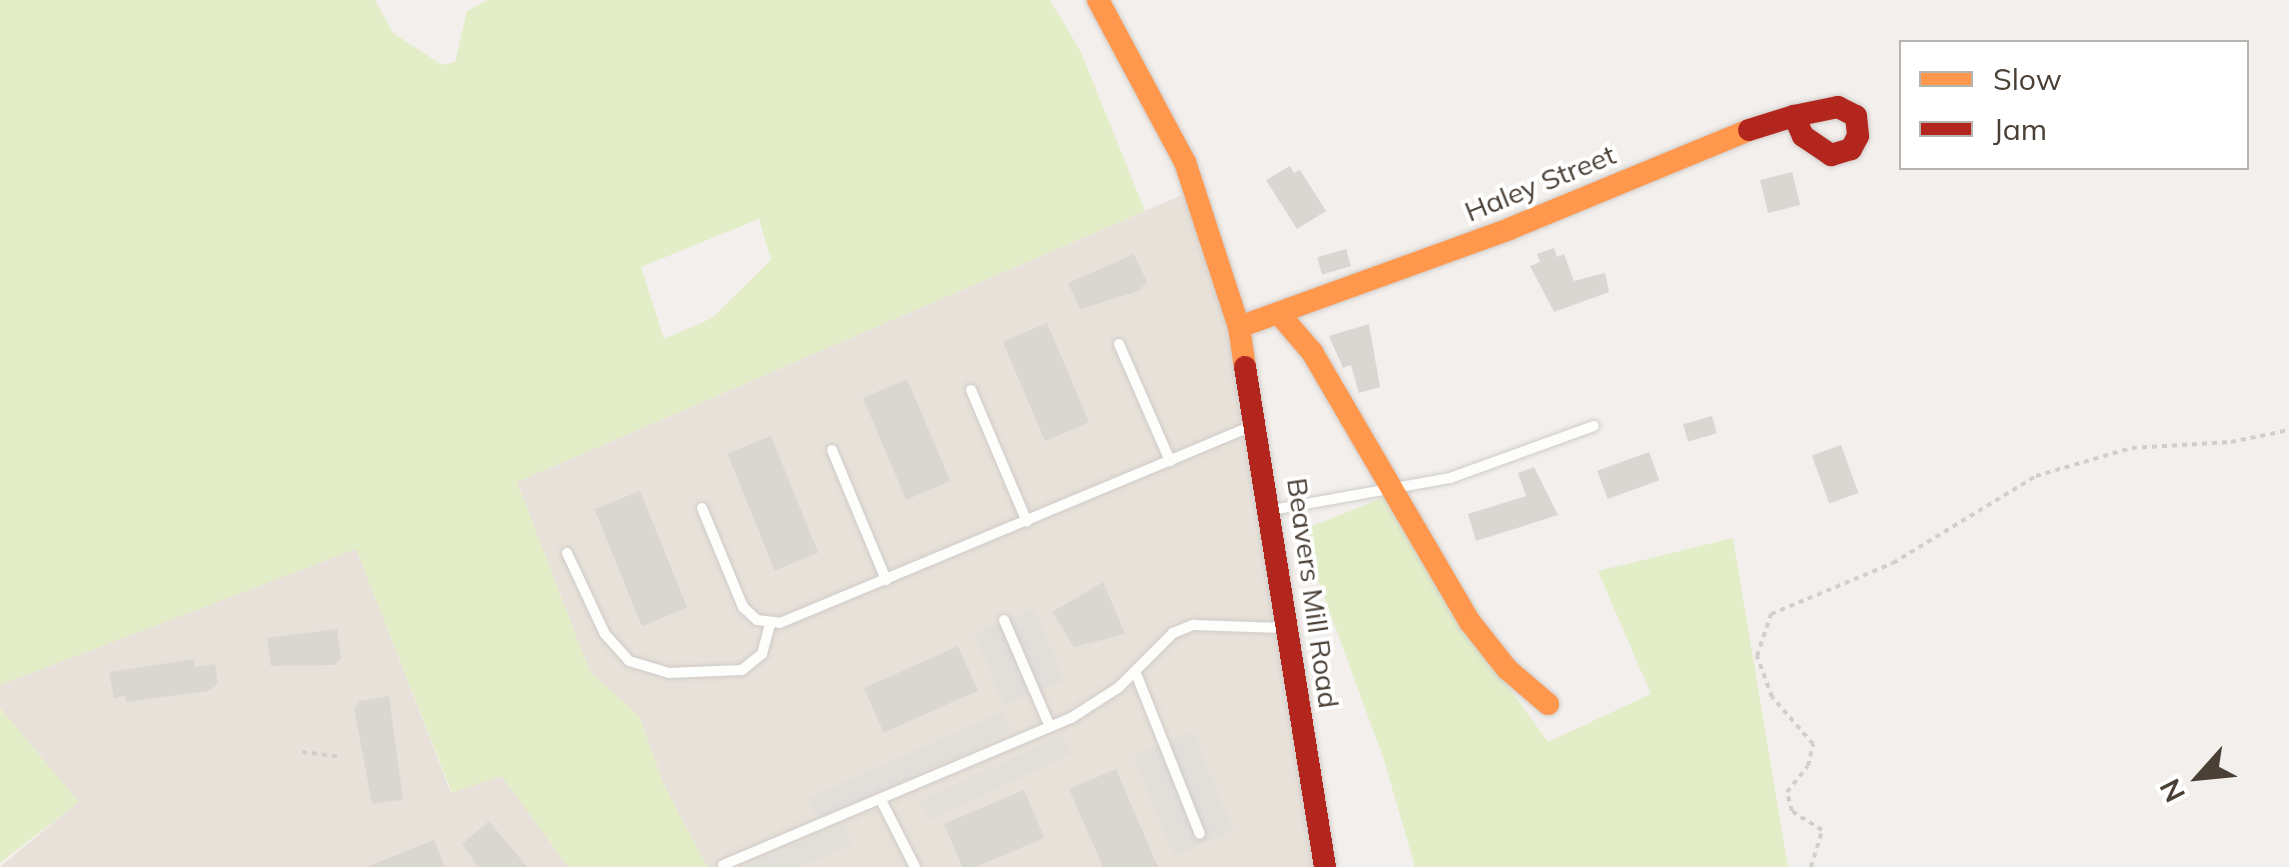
<!DOCTYPE html>
<html>
<head>
<meta charset="utf-8">
<style>
	body { margin:0 }
	#map { position:relative; width:2289px; height:867px; overflow:hidden; background:#f2efec; font-family:Mulish,sans-serif }
	div>[style] { position:absolute }
	.residential>* { inset:0; background:#e7e1d9 }
	.industrial>* { inset:0; background:#e2deda; transform-origin:0 0 }
	.green>* { inset:0; background:#e3eec9 }
	.building>* { inset:0; background:#dad6d2; transform-origin:0 0 }
	.path>* { height:4px; margin-top:-2px; transform-origin:0; background:repeating-linear-gradient(90deg,#d2cfca 0 5px,transparent 0 10px) }
	.roads { filter:drop-shadow(0 0 2px #cfcbc8) drop-shadow(0 0 2px #cfcbc8) }
	.lane>* { height:10px; margin:-5px; padding:0 5px; transform-origin:5px; border-radius:5px; background:#fdfdfc }
	.slow>* { height:22px; margin:-11px; padding:0 11px; transform-origin:11px; border-radius:11px; background:#ff974d }
	.jam>* { height:22px; margin:-11px; padding:0 11px; transform-origin:11px; border-radius:11px; background:#b3261e }
	span { translate:-50% -50%; white-space:nowrap; text-align:center; line-height:1.15; -webkit-text-stroke:8px #fff; paint-order:stroke }
	.street-label { font-size:28px; color:#4a4036 }
	.legend { position:absolute; left:1899px; top:40px; width:350px; height:130px; box-sizing:border-box; background:#fff; border:2px solid #b7b3af; margin:0; padding:12px 18px; list-style:none; font-size:30px; color:#4a4036 }
	.legend li { display:flex; align-items:center; gap:20px; height:50px }
	.legend b { width:50px; border:2px solid #b7b3af }
	.north { position:absolute; left:2149px; top:727px; width:100px; height:100px; -webkit-text-stroke:8px #fff; paint-order:stroke; rotate:243deg; font-size:28px; font-weight:700; line-height:40px; text-align:center; color:#4a4036 }
	.north::after { content:''; display:block; margin:auto; width:35px; height:45px; background:#4a4036; clip-path:polygon(50% 0,100% 100%,50% 72%,0 100%) }
</style>
</head>
<body>
<div id="map">
	<div class="residential">
		<i style="clip-path:polygon(1196px 189px,1220px 257px,1325px 867px,707px 867px,664px 785px,639px 716px,590px 673px,517px 482px)"></i>
		<i style="clip-path:polygon(356px 548px,451px 793px,502px 775px,568px 867px,0 867px,78px 802px,0 708px,0 685px)"></i>
	</div>
	<div class="industrial">
		<i style="left:1035px;top:609px;width:77px;height:65px;rotate:68deg"></i>
		<i style="left:1002px;top:712px;width:22px;height:212px;rotate:66deg"></i>
		<i style="left:1193px;top:732px;width:107px;height:64px;rotate:68deg"></i>
		<i style="left:1062px;top:735px;width:21px;height:157px;rotate:65deg"></i>
		<i style="clip-path:polygon(844px 825px,852px 845px,798px 867px,742px 867px)"></i>
	</div>
	<div class="green">
		<i style="clip-path:polygon(evenodd,0 0,375px 0,393px 33px,442px 65px,455px 62px,467px 11px,488px 0,1050px 0,1081px 52px,1145px 211px,517px 482px,590px 672px,639px 716px,664px 785px,707px 867px,568px 867px,502px 776px,452px 793px,356px 549px,0 685px,0 0,759px 219px,771px 260px,712px 318px,664px 339px,641px 267px,759px 219px)"></i>
		<i style="clip-path:polygon(1385px 497px,1434px 583px,1548px 742px,1651px 694px,1598px 571px,1733px 538px,1788px 867px,1415px 867px,1384px 760px,1300px 531px)"></i>
		<i style="clip-path:polygon(0 708px,79px 802px,0 863px)"></i>
	</div>
	<div class="building">
		<i style="clip-path:polygon(1290px 166px,1294px 173px,1300px 170px,1326px 211px,1297px 229px,1266px 180px)"></i>
		<i style="left:1792px;top:172px;width:34px;height:33px;rotate:76deg"></i>
		<i style="clip-path:polygon(1554px 248px,1557px 257px,1564px 254px,1574px 281px,1605px 273px,1609px 292px,1554px 312px,1530px 266px,1540px 262px,1537px 254px)"></i>
		<i style="left:1346px;top:249px;width:18px;height:30px;rotate:74deg"></i>
		<i style="clip-path:polygon(1134px 254px,1147px 282px,1139px 291px,1080px 309px,1068px 283px)"></i>
		<i style="left:1047px;top:323px;width:108px;height:48px;rotate:67deg"></i>
		<i style="clip-path:polygon(1369px 324px,1380px 387px,1359px 393px,1351px 365px,1343px 368px,1329px 336px)"></i>
		<i style="left:907px;top:379px;width:111px;height:48px;rotate:67deg"></i>
		<i style="left:1712px;top:416px;width:18px;height:30px;rotate:74deg"></i>
		<i style="left:771px;top:436px;width:126px;height:47px;rotate:68deg"></i>
		<i style="left:1841px;top:445px;width:51px;height:31px;rotate:70deg"></i>
		<i style="left:1649px;top:452px;width:30px;height:55px;rotate:70deg"></i>
		<i style="clip-path:polygon(1534px 467px,1558px 515px,1476px 541px,1468px 514px,1526px 496px,1518px 473px)"></i>
		<i style="left:640px;top:491px;width:126px;height:49px;rotate:68deg"></i>
		<i style="clip-path:polygon(1103px 582px,1125px 634px,1074px 647px,1052px 612px)"></i>
		<i style="clip-path:polygon(337px 629px,341px 658px,334px 665px,271px 666px,267px 638px)"></i>
		<i style="left:958px;top:646px;width:49px;height:103px;rotate:66deg"></i>
		<i style="clip-path:polygon(194px 659px,195px 667px,215px 664px,218px 684px,208px 691px,126px 702px,125px 696px,114px 698px,109px 672px)"></i>
		<i style="clip-path:polygon(389px 696px,403px 800px,372px 804px,354px 708px,360px 701px)"></i>
		<i style="clip-path:polygon(1116px 769px,1158px 867px,1103px 867px,1069px 789px)"></i>
		<i style="left:1024px;top:790px;width:52px;height:87px;rotate:67deg"></i>
		<i style="clip-path:polygon(489px 821px,527px 867px,478px 867px,462px 844px)"></i>
		<i style="clip-path:polygon(434px 840px,445px 867px,370px 867px,369px 866px)"></i>
	</div>
	<div class="path">
		<i style="left:302px;top:752px;width:39px;rotate:7deg"></i>
		<i style="left:1811px;top:867px;width:39px;rotate:-73deg"></i>
		<i style="left:1822px;top:830px;width:36px;rotate:-148deg"></i>
		<i style="left:1792px;top:811px;width:20px;rotate:-105deg"></i>
		<i style="left:1787px;top:792px;width:33px;rotate:-51deg"></i>
		<i style="left:1808px;top:766px;width:23px;rotate:-77deg"></i>
		<i style="left:1813px;top:744px;width:62px;rotate:-131.1deg"></i>
		<i style="left:1772px;top:697px;width:44px;rotate:-110.1deg"></i>
		<i style="left:1757px;top:656px;width:44px;rotate:-71.6deg"></i>
		<i style="left:1771px;top:614px;width:132px;rotate:-22.7deg"></i>
		<i style="left:1893px;top:563px;width:167px;rotate:-31.3deg"></i>
		<i style="left:2036px;top:476px;width:100px;rotate:-16.3deg"></i>
		<i style="left:2132px;top:448px;width:99px;rotate:-3.5deg"></i>
		<i style="left:2231px;top:442px;width:59px;rotate:-11.7deg"></i>
	</div>
	<div class="roads">
		<div class="lane">
			<i style="left:1119px;top:344px;width:128px;rotate:66.4deg"></i>
			<i style="left:971px;top:390px;width:143px;rotate:67deg"></i>
			<i style="left:832px;top:450px;width:141px;rotate:67.4deg"></i>
			<i style="left:702px;top:508px;width:107px;rotate:67.5deg"></i>
			<i style="left:743px;top:607px;width:19px;rotate:43deg"></i>
			<i style="left:757px;top:620px;width:23px;rotate:7deg"></i>
			<i style="left:780px;top:623px;width:511px;rotate:-22.65deg"></i>
			<i style="left:1272px;top:510px;width:181px;rotate:-10.2deg"></i>
			<i style="left:1450px;top:478px;width:153px;rotate:-19.9deg"></i>
			<i style="left:567px;top:553px;width:89px;rotate:64.9deg"></i>
			<i style="left:605px;top:634px;width:36px;rotate:48deg"></i>
			<i style="left:629px;top:661px;width:42px;rotate:16.7deg"></i>
			<i style="left:669px;top:673px;width:73px;rotate:-2.4deg"></i>
			<i style="left:742px;top:670px;width:26px;rotate:-39deg"></i>
			<i style="left:762px;top:654px;width:31px;rotate:-75deg"></i>
			<i style="left:1004px;top:620px;width:116px;rotate:66.7deg"></i>
			<i style="left:1135px;top:671px;width:175px;rotate:68.3deg"></i>
			<i style="left:881px;top:800px;width:75px;rotate:63.1deg"></i>
			<i style="left:723px;top:865px;width:378px;rotate:-22.9deg"></i>
			<i style="left:1071px;top:718px;width:56px;rotate:-32.6deg"></i>
			<i style="left:1118px;top:688px;width:78px;rotate:-45deg"></i>
			<i style="left:1173px;top:633px;width:22px;rotate:-22deg"></i>
			<i style="left:1193px;top:625px;width:89px;rotate:1.9deg"></i>
		</div>
		<div class="slow">
			<i style="left:1098px;top:0;width:184px;rotate:61.8deg"></i>
			<i style="left:1185px;top:162px;width:174px;rotate:71.9deg"></i>
			<i style="left:1239px;top:327px;width:40px;rotate:81.5deg"></i>
			<i style="left:1281px;top:316px;width:48px;rotate:49.3deg"></i>
			<i style="left:1312px;top:352px;width:313px;rotate:59.7deg"></i>
			<i style="left:1470px;top:622px;width:60px;rotate:51.8deg"></i>
			<i style="left:1507px;top:669px;width:54px;rotate:40.5deg"></i>
			<i style="left:1239px;top:327px;width:287px;rotate:-19.9deg"></i>
			<i style="left:1509px;top:229px;width:260px;rotate:-22.4deg"></i>
		</div>
		<div class="jam">
			<i style="left:1749px;top:130px;width:47px;rotate:-17.3deg"></i>
			<i style="left:1794px;top:116px;width:45px;rotate:-11.6deg"></i>
			<i style="left:1838px;top:107px;width:20px;rotate:27deg"></i>
			<i style="left:1856px;top:116px;width:20px;rotate:84deg"></i>
			<i style="left:1858px;top:136px;width:15px;rotate:118deg"></i>
			<i style="left:1851px;top:149px;width:21px;rotate:163deg"></i>
			<i style="left:1831px;top:155px;width:34px;rotate:-146deg"></i>
			<i style="left:1803px;top:136px;width:22px;rotate:-114deg"></i>
			<i style="left:1245px;top:367px;width:506px;rotate:80.91deg"></i>
		</div>
	</div>
	<div class="street-label">
		<span style="left:1540px;top:183px;rotate:-22deg">Haley Street</span>
		<span style="left:1313px;top:593px;rotate:82deg">Beavers Mill Road</span>
	</div>
	<ul class="legend">
	<li><b style="height:12px;background:#ff974d"></b>Slow</li>
	<li><b style="height:12px;background:#b3261e"></b>Jam</li>
	</ul>
	<div class="north">N</div>
</div>
</body>
</html>
